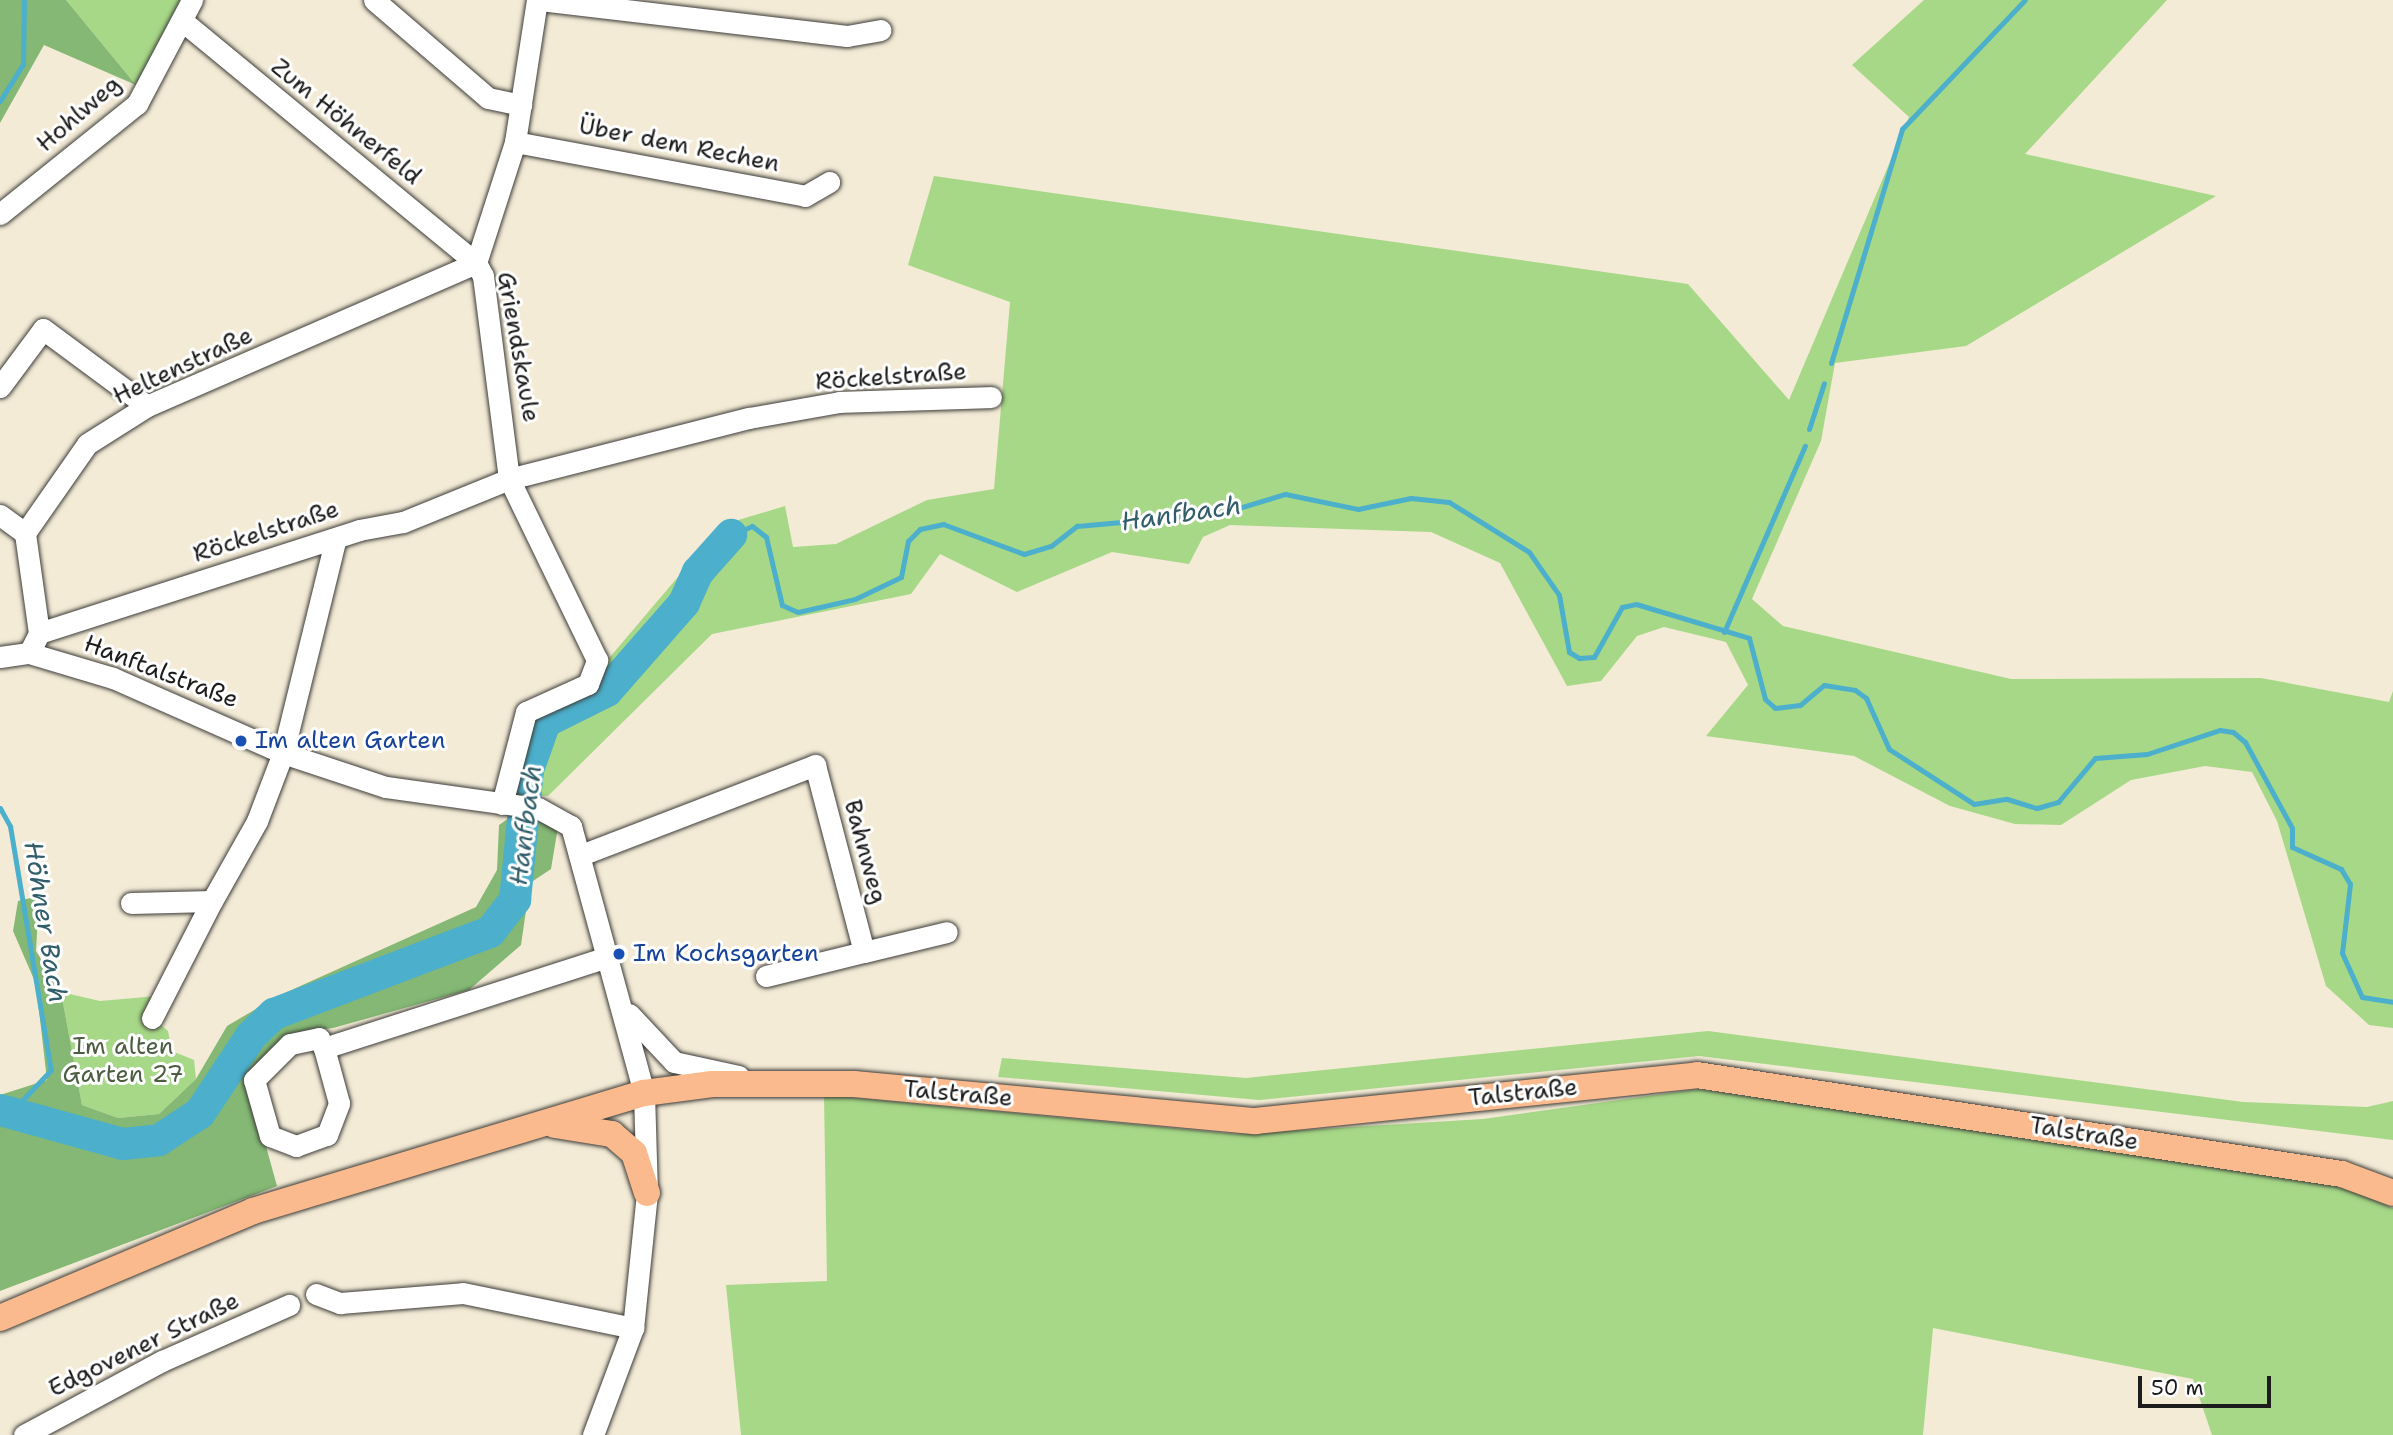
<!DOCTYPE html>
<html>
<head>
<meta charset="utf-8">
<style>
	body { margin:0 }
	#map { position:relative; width:2393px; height:1435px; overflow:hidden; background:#f3ebd6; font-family:"Shantell Sans",sans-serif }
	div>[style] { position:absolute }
	.green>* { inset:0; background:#a6d887 }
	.forest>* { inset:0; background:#84b874 }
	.stream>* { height:5px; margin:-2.5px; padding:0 2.5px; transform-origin:2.5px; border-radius:2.5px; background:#4cafcb }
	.river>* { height:32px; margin:-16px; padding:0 16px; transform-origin:16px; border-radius:16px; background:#4cafcb }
	.roads { filter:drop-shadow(0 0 2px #3c3b38) drop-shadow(0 0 2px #3c3b38) }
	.minor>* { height:21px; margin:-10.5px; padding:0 10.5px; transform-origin:10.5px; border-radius:10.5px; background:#fff }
	.major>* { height:26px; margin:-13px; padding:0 13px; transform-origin:13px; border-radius:13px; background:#fbba8d }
	.dots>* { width:19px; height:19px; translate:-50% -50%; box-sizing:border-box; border:4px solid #fff; border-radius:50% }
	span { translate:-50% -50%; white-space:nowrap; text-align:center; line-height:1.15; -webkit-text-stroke:6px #fff; paint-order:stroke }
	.street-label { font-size:24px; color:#1c1c1c }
	.transit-label { font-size:24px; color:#164399 }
	.left { translate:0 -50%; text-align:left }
	.park-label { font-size:24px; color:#4c5e41 }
	.water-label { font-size:26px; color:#325e6b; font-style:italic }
	.scale { position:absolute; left:2138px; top:1376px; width:133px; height:32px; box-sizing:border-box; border:4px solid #1c1c1c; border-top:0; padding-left:9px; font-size:21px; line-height:24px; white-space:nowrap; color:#1c1c1c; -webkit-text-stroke:5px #fff; paint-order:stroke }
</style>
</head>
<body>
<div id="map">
	<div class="green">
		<i style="clip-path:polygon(66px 0,190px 0,136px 85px)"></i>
		<i style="clip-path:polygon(1924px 0,2167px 0,2025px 154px,2216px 196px,1966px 346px,1835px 363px,1821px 441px,1752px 599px,1783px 626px,2011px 679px,2261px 678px,2389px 702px,2393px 691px,2393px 1028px,2369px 1025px,2326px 986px,2277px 821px,2252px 772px,2205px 766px,2131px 780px,2061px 825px,2015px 824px,1950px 806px,1854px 756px,1706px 736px,1748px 685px,1726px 642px,1664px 627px,1637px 636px,1601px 681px,1567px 686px,1500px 563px,1431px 532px,1230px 525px,1203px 537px,1189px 564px,1112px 552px,1017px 592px,940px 554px,911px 594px,712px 634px,548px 796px,520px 794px,531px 731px,582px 690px,722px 525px,785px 506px,793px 547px,836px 544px,927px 500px,994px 489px,1010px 302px,908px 265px,934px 176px,1688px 284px,1789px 400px,1909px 117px,1852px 65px)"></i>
		<i style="clip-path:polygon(61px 992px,100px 1001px,157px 996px,153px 1018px,168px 1031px,172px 1051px,194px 1060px,196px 1079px,159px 1114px,118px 1118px,82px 1105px)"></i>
		<i style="clip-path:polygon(1708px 1031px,2243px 1102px,2367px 1107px,2393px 1101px,2393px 1140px,1699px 1056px,1259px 1100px,998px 1077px,1002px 1058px,1246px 1078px)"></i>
		<i style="clip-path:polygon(1698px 1089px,2327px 1180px,2393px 1208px,2393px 1435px,2212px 1435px,2193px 1379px,1933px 1328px,1923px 1435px,741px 1435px,726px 1285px,827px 1281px,824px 1095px,1236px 1134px,1483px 1119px)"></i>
	</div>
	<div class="forest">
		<i style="clip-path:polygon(0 0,66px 0,136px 85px,44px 45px,0 123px)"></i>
		<i style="clip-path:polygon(513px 815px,558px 827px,551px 869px,530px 883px,521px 945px,469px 990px,333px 1028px,291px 1033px,246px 1074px,277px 1186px,0 1291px,0 1095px,47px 1080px,36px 984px,13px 931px,18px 901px,39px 896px,36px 951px,61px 992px,82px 1105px,118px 1118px,159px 1114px,196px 1079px,227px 1026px,278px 996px,476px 907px,497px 870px,499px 825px)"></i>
	</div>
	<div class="stream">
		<i style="left:0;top:101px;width:44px;rotate:-58.1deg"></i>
		<i style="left:23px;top:64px;width:64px;rotate:-89.1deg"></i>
		<i style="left:1831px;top:363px;width:245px;rotate:-73.1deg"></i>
		<i style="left:1902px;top:129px;width:178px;rotate:-46.4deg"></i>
		<i style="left:1809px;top:429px;width:48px;rotate:-71.9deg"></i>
		<i style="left:731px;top:535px;width:23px;rotate:-23deg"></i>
		<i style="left:752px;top:526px;width:18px;rotate:38deg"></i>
		<i style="left:766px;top:537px;width:70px;rotate:76.8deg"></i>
		<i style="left:782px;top:605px;width:17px;rotate:24deg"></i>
		<i style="left:798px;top:612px;width:58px;rotate:-12.8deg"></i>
		<i style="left:855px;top:599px;width:51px;rotate:-25.6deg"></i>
		<i style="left:901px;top:577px;width:37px;rotate:-79deg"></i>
		<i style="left:908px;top:541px;width:17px;rotate:-45deg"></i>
		<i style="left:920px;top:529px;width:24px;rotate:-12deg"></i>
		<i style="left:943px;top:524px;width:86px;rotate:20.3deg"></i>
		<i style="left:1024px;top:554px;width:28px;rotate:-17deg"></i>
		<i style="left:1051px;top:546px;width:33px;rotate:-38deg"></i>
		<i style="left:1077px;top:526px;width:146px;rotate:-5.1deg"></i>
		<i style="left:1222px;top:513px;width:66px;rotate:-16.8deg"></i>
		<i style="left:1285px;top:494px;width:75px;rotate:11.6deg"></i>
		<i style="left:1358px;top:509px;width:54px;rotate:-11.7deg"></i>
		<i style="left:1411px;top:498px;width:38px;rotate:6deg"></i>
		<i style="left:1449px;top:502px;width:94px;rotate:32deg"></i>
		<i style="left:1529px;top:552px;width:52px;rotate:55.1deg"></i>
		<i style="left:1559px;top:595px;width:58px;rotate:80deg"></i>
		<i style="left:1569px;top:652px;width:12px;rotate:31deg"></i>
		<i style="left:1579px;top:658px;width:15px;rotate:-4deg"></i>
		<i style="left:1594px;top:657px;width:57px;rotate:-60.8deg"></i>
		<i style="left:1622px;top:607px;width:14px;rotate:-12deg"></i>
		<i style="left:1636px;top:604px;width:118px;rotate:16.7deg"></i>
		<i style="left:1749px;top:638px;width:63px;rotate:75.3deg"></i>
		<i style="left:1765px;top:699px;width:13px;rotate:42deg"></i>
		<i style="left:1775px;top:708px;width:25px;rotate:-7deg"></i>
		<i style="left:1800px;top:705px;width:31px;rotate:-40deg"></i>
		<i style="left:1824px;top:685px;width:31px;rotate:9deg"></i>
		<i style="left:1855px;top:690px;width:14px;rotate:36deg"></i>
		<i style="left:1866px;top:698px;width:56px;rotate:65.7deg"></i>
		<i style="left:1889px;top:749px;width:101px;rotate:32.9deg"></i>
		<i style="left:1974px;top:804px;width:33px;rotate:-9deg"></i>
		<i style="left:2007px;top:799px;width:31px;rotate:17deg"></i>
		<i style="left:2037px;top:808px;width:22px;rotate:-16deg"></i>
		<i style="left:2058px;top:802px;width:57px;rotate:-49.9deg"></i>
		<i style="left:2095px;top:758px;width:52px;rotate:-4.4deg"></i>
		<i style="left:2147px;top:754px;width:77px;rotate:-18.2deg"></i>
		<i style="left:2220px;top:730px;width:13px;rotate:9deg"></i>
		<i style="left:2233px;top:732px;width:16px;rotate:40deg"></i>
		<i style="left:2245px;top:742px;width:98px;rotate:61.3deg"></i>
		<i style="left:2292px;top:828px;width:19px;rotate:90deg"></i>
		<i style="left:2292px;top:847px;width:54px;rotate:24.2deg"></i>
		<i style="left:2341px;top:869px;width:17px;rotate:59deg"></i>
		<i style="left:2350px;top:884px;width:69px;rotate:96.6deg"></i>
		<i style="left:2342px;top:953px;width:48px;rotate:65.6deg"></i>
		<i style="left:2362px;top:997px;width:31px;rotate:9deg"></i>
		<i style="left:1724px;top:632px;width:203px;rotate:-66.5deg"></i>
		<i style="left:0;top:808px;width:21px;rotate:61deg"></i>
		<i style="left:10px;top:826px;width:247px;rotate:80.5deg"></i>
		<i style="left:51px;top:1070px;width:58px;rotate:133.6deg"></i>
	</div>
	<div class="river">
		<i style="left:0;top:1110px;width:128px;rotate:15.5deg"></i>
		<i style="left:123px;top:1144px;width:36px;rotate:-6deg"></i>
		<i style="left:159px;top:1140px;width:49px;rotate:-33.4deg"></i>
		<i style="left:200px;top:1113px;width:92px;rotate:-56.5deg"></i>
		<i style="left:251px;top:1036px;width:32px;rotate:-44deg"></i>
		<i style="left:274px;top:1014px;width:231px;rotate:-20.8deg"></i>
		<i style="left:490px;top:932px;width:41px;rotate:-52deg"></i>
		<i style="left:515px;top:900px;width:131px;rotate:-84.3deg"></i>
		<i style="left:528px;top:770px;width:51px;rotate:-70.5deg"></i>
		<i style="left:545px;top:722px;width:69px;rotate:-26.6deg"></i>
		<i style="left:607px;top:691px;width:117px;rotate:-48.8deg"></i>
		<i style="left:684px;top:603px;width:34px;rotate:-66deg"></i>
		<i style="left:698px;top:572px;width:50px;rotate:-48.3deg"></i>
	</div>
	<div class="roads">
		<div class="minor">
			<i style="left:374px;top:0;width:150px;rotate:40.7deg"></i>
			<i style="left:488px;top:98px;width:34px;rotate:12deg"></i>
			<i style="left:540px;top:0;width:309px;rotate:6.7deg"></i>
			<i style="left:847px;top:36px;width:34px;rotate:-10deg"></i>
			<i style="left:515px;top:142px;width:295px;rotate:10.5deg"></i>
			<i style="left:805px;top:196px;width:28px;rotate:-30deg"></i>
			<i style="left:0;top:214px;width:176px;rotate:-38.8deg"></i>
			<i style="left:137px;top:104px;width:118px;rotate:-62.1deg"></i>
			<i style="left:0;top:387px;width:72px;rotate:-53.4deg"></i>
			<i style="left:43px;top:329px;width:129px;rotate:36.5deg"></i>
			<i style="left:0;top:515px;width:31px;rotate:36deg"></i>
			<i style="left:39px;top:633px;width:336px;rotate:-17.8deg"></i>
			<i style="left:359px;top:530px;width:45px;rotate:-10.3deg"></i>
			<i style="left:403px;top:522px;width:114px;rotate:-22.1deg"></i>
			<i style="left:509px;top:479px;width:248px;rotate:-14.3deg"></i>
			<i style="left:749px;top:418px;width:92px;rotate:-10deg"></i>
			<i style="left:840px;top:402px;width:151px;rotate:-1.9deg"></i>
			<i style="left:29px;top:653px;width:22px;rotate:-63deg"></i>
			<i style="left:39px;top:633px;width:101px;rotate:-98deg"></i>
			<i style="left:25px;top:533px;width:108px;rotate:-55.1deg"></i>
			<i style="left:87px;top:444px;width:71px;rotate:-32.3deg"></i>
			<i style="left:147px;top:406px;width:359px;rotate:-23.5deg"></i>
			<i style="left:476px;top:263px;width:381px;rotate:-140.5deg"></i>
			<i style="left:0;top:657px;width:29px;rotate:-8deg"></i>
			<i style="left:29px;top:653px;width:88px;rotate:16.6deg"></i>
			<i style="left:113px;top:678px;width:186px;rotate:23.8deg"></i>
			<i style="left:283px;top:753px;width:108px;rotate:18.3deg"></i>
			<i style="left:386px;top:787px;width:153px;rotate:7.9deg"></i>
			<i style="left:538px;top:808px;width:38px;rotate:29deg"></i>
			<i style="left:571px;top:826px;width:277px;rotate:74.7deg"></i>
			<i style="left:644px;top:1093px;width:100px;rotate:88.3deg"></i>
			<i style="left:647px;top:1193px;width:136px;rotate:95.9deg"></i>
			<i style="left:633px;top:1328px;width:114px;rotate:110.5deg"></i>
			<i style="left:502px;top:804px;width:95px;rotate:-75.4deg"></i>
			<i style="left:526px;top:712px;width:68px;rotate:-24.3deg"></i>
			<i style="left:588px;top:684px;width:26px;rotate:-69deg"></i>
			<i style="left:597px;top:660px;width:201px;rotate:-115.9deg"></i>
			<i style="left:509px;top:479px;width:205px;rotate:-97.3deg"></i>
			<i style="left:483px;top:276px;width:15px;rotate:-118deg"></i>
			<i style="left:476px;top:263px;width:127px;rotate:-72.1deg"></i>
			<i style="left:515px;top:142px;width:144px;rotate:-81.2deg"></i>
			<i style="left:581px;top:855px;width:251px;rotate:-21deg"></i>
			<i style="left:815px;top:765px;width:193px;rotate:75.3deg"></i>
			<i style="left:864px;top:952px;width:85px;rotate:-13.5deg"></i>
			<i style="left:131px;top:903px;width:81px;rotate:-1.4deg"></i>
			<i style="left:212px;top:901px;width:92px;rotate:-60.6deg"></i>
			<i style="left:257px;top:821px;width:73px;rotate:-69.1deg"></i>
			<i style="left:283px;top:753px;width:221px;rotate:-76.2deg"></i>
			<i style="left:766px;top:976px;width:101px;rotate:-13.8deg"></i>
			<i style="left:629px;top:1014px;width:66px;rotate:46.8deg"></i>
			<i style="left:674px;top:1062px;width:66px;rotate:12.2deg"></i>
			<i style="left:152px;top:1018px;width:131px;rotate:-62.9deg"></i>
			<i style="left:324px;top:1048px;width:11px;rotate:-117deg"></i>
			<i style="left:319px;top:1038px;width:30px;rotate:168deg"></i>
			<i style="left:290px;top:1044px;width:51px;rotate:135deg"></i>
			<i style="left:254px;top:1080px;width:58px;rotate:74.1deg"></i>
			<i style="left:270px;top:1136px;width:28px;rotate:21deg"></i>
			<i style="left:296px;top:1146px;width:33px;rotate:-20deg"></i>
			<i style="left:327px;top:1135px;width:34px;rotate:-69deg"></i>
			<i style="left:339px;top:1103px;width:57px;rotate:-105.3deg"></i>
			<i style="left:324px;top:1048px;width:300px;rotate:-17.8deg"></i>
			<i style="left:316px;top:1294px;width:26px;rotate:21deg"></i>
			<i style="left:340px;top:1303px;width:123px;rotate:-4.6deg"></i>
			<i style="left:463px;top:1293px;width:174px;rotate:11.6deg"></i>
			<i style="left:24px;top:1435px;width:157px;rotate:-28.2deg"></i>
			<i style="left:162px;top:1361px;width:139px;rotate:-23.8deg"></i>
		</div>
		<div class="major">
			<i style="left:555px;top:1125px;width:58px;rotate:9deg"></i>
			<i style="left:612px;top:1134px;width:29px;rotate:41deg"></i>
			<i style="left:634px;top:1153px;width:42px;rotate:72deg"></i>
			<i style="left:0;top:1318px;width:275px;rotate:-22.9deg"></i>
			<i style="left:253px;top:1211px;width:408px;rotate:-16.8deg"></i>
			<i style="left:644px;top:1093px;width:69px;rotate:-7.5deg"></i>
			<i style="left:712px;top:1084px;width:142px"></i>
			<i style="left:854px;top:1084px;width:403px;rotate:5.3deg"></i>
			<i style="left:1255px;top:1121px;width:444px;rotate:-5.9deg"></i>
			<i style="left:1697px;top:1075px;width:653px;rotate:8.73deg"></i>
			<i style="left:2342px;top:1174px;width:54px;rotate:20.4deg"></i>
		</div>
	</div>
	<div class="dots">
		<i style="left:241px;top:741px;background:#1a4fb4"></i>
		<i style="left:619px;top:954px;background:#1a4fb4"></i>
	</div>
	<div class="street-label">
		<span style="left:79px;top:114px;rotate:-41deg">Hohlweg</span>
		<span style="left:346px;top:122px;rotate:39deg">Zum Höhnerfeld</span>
		<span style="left:679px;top:145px;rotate:11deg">Über dem Rechen</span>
		<span style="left:518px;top:347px;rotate:80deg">Griendskaule</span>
		<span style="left:183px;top:366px;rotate:-25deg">Heltenstraße</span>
		<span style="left:891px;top:377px;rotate:-4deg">Röckelstraße</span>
		<span style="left:266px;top:532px;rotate:-18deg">Röckelstraße</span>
		<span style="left:161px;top:672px;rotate:21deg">Hanftalstraße</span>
		<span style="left:865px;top:852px;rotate:75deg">Bahnweg</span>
		<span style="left:1523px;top:1093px;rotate:-6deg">Talstraße</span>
		<span style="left:958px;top:1094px;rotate:5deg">Talstraße</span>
		<span style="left:2084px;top:1134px;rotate:9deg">Talstraße</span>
		<span style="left:144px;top:1345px;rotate:-26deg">Edgovener Straße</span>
	</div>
	<div class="transit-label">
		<span class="left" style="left:255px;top:741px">Im alten Garten</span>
		<span class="left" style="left:633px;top:954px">Im Kochsgarten</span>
	</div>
	<div class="park-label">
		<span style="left:123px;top:1061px">Im alten<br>Garten 27</span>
	</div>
	<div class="water-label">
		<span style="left:1181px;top:513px;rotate:-8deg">Hanfbach</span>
		<span style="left:525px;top:825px;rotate:-83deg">Hanfbach</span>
		<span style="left:46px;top:922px;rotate:81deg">Höhner Bach</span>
	</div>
	<div class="scale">50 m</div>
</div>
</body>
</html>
